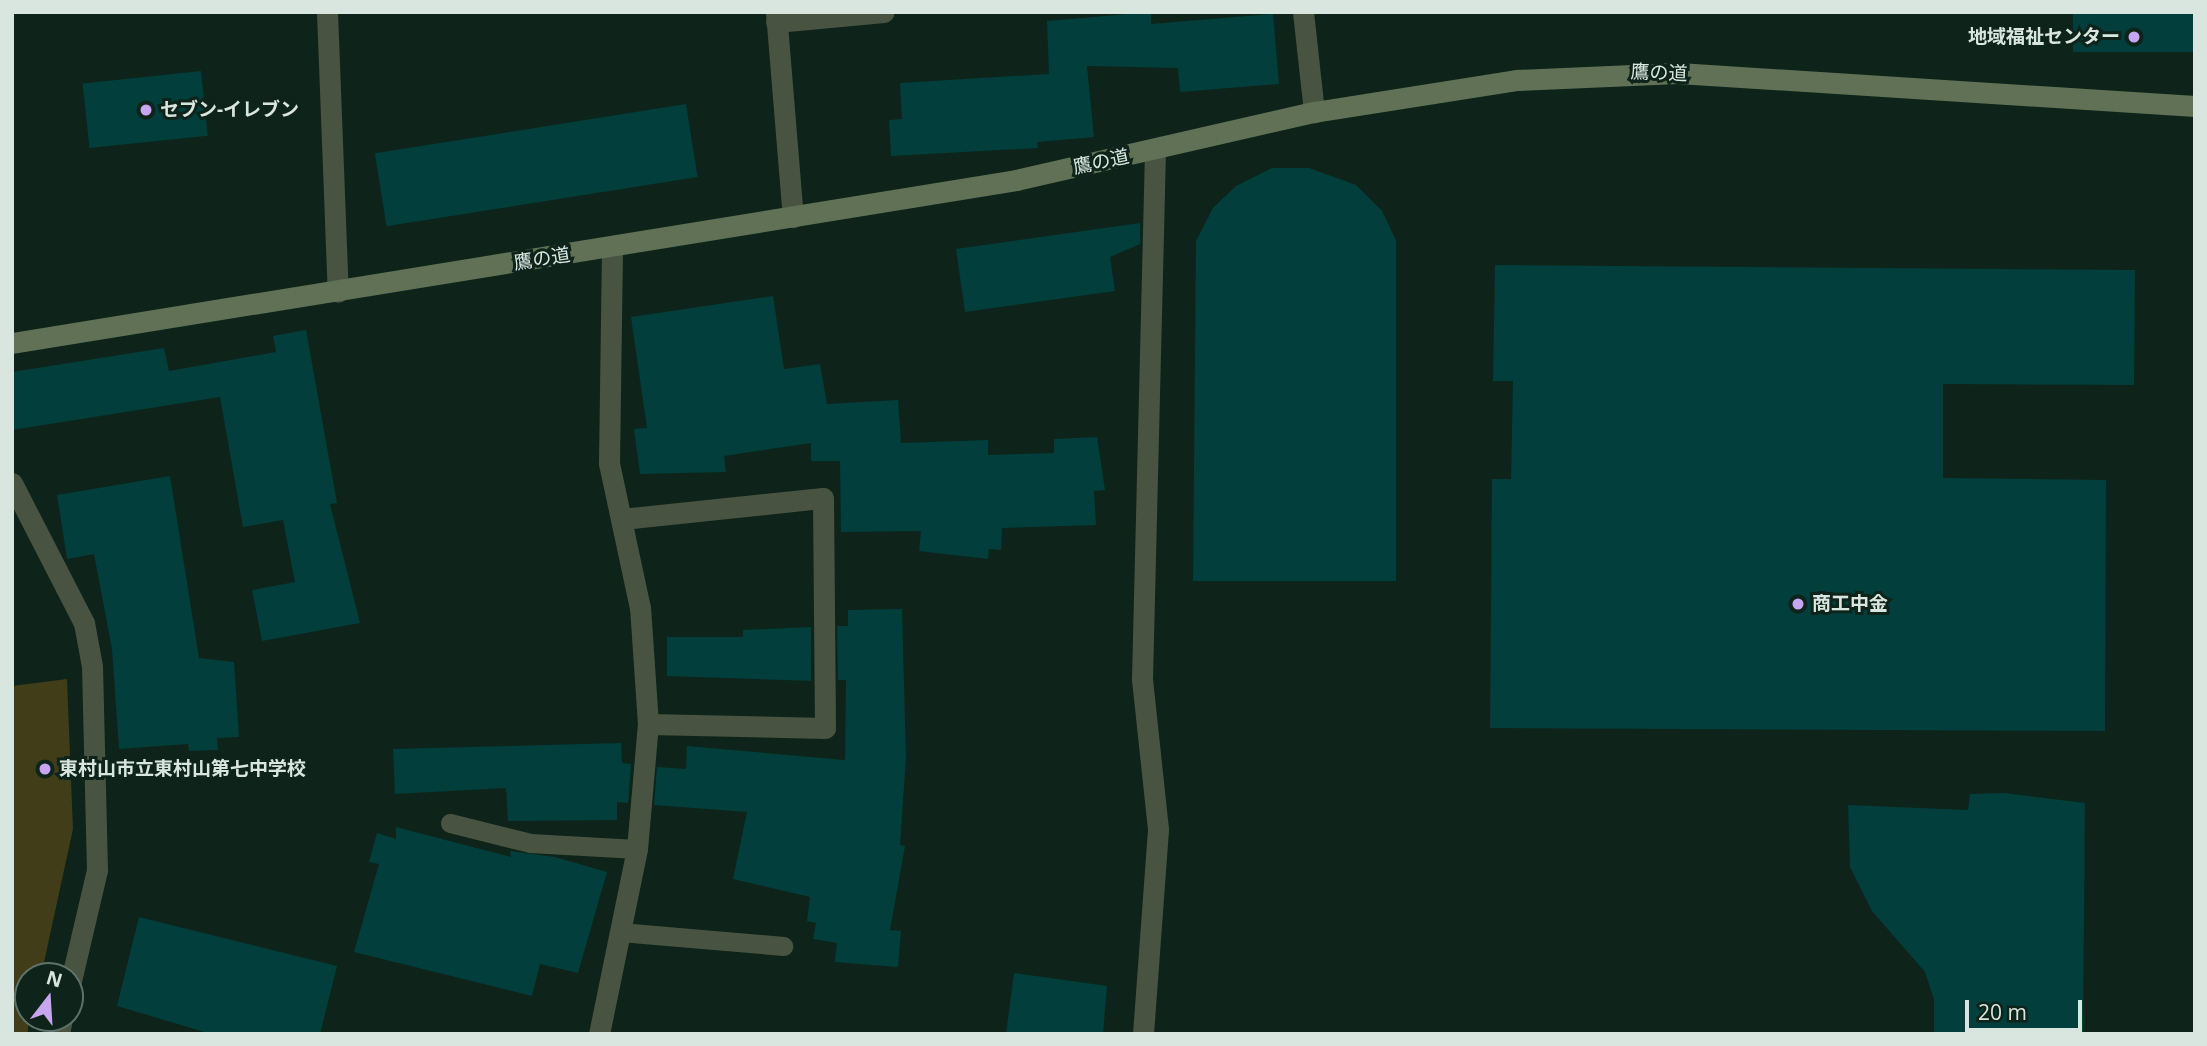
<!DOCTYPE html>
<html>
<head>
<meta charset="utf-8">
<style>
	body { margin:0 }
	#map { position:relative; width:2207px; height:1046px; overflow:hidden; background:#0e241a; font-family:"Open Sans","Noto Sans JP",sans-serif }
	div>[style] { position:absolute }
	.green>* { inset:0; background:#403d18 }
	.building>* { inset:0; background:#023e3b; transform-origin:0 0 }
	.lane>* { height:19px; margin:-9.5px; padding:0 9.5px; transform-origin:9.5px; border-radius:9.5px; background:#495342 }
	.street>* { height:21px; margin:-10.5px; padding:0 10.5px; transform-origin:10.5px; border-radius:10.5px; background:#495342 }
	.secondary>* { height:21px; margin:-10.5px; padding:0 10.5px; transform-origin:10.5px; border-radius:10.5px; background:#607155 }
	.dots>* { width:19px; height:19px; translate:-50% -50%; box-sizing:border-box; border:4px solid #0e241a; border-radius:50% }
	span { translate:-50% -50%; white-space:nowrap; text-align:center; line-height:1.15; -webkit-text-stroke:6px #0e241a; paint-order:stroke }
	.poi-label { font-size:19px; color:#d9e6df; font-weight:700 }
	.right { translate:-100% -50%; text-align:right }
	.left { translate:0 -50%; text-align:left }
	.street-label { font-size:19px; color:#d9e6df }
	.frame { position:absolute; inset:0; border:14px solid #d9e6df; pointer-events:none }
	.north { position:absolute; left:14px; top:962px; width:70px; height:70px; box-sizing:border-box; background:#0e241a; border:2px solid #5f7269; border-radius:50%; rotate:17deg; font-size:19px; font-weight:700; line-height:28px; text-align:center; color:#d9e6df }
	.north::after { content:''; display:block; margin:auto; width:24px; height:32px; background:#c7a6ef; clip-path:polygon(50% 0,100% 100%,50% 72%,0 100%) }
	.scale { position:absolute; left:1965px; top:1000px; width:117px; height:32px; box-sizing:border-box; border:4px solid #d9e6df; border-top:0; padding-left:9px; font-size:21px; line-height:24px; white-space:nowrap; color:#d9e6df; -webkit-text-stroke:5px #0e241a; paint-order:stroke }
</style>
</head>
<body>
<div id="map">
	<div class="green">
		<i style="clip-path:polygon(67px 679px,73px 829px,41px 976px,28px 976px,28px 1034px,12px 1034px,12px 686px)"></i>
	</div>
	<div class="building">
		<i style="clip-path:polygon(1151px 12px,1151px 24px,1273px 14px,1279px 84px,1180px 92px,1178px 68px,1087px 66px,1094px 137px,1037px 142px,1038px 148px,891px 156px,889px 120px,902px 119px,900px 83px,1049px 74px,1047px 21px)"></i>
		<i style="left:2073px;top:12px;width:122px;height:40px"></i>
		<i style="left:201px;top:71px;width:65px;height:119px;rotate:84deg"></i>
		<i style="left:686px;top:104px;width:74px;height:315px;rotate:81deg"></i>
		<i style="clip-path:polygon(1272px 168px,1309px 168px,1356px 185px,1382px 211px,1396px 240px,1396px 581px,1193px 581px,1196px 241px,1213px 208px,1236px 186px)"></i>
		<i style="clip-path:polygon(1140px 223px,1140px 244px,1110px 257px,1115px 291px,965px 312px,956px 249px)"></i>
		<i style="clip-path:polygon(1495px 265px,2135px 270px,2134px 385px,1943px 384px,1943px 478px,2106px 480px,2105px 731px,1490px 728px,1492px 479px,1511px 479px,1513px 381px,1493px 381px)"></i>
		<i style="clip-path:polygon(773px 296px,784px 369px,820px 364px,827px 404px,898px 400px,901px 443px,988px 440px,988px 455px,1054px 453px,1054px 439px,1097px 437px,1105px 490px,1094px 491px,1096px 525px,1002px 528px,1001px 550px,989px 549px,988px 559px,919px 551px,921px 531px,841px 532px,840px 461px,811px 461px,811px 443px,724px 456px,726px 472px,640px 474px,634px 429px,647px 428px,631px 317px)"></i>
		<i style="clip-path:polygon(306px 330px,337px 503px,330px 504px,360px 623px,262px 641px,252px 590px,295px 582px,283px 520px,243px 527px,220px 397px,12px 430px,12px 372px,164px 348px,169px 371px,276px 352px,273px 336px)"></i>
		<i style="clip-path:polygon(170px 476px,199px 658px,234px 662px,239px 737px,217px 738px,218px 750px,189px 751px,188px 744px,119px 749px,112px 649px,94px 554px,67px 559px,57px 495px)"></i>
		<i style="clip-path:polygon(902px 609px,906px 758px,900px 845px,905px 846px,890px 930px,901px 931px,898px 967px,835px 962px,837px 943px,813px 939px,816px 923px,807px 921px,810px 897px,733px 879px,747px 812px,654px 805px,657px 767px,686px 769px,687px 746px,845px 760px,846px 680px,838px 680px,837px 626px,848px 626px,848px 610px)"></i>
		<i style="clip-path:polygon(811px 627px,811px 681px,667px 676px,667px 637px,743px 637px,743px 630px)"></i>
		<i style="clip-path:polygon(621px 743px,622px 763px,631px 764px,628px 803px,617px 802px,617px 820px,508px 821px,506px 788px,395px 794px,393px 749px)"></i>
		<i style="clip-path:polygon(2004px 793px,2085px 803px,2083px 1034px,1934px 1034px,1934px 999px,1925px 972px,1872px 911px,1850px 867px,1848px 805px,1968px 810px,1970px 794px)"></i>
		<i style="clip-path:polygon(396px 827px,511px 857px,510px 851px,555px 857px,607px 872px,578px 973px,540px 964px,532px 996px,354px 952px,379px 864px,369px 862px,377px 833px,396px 839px)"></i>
		<i style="clip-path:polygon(139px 917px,337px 966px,320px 1034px,211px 1034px,117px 1006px)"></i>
		<i style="clip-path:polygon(1014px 973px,1107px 986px,1103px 1034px,1006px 1034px)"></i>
	</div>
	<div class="lane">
		<i style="left:450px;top:823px;width:82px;rotate:14deg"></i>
		<i style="left:530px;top:843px;width:107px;rotate:3.2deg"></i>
		<i style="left:620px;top:932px;width:164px;rotate:4.9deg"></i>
	</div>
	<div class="street">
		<i style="left:327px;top:12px;width:280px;rotate:87.8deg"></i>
		<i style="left:776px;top:12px;width:206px;rotate:85.3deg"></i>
		<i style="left:1303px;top:12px;width:101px;rotate:83.7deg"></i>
		<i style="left:776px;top:22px;width:108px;rotate:-5.3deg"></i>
		<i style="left:12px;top:483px;width:157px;rotate:62.8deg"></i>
		<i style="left:84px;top:623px;width:44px;rotate:79.5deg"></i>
		<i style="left:92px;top:666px;width:204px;rotate:88.6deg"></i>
		<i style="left:97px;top:870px;width:118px;rotate:103.2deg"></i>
		<i style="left:622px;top:519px;width:202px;rotate:-6deg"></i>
		<i style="left:823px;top:498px;width:230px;rotate:89.5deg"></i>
		<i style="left:825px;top:728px;width:177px;rotate:-178.7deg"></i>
		<i style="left:59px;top:1034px;width:16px;rotate:-79deg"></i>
		<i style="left:599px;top:1034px;width:189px;rotate:-78.4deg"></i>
		<i style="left:637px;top:849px;width:125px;rotate:-85deg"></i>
		<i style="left:648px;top:724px;width:116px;rotate:-93.9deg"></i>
		<i style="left:640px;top:608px;width:148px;rotate:-102.1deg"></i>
		<i style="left:609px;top:463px;width:215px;rotate:-89.2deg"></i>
		<i style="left:1143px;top:1034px;width:206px;rotate:-85.8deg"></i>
		<i style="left:1158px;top:829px;width:151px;rotate:-96.1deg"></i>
		<i style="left:1142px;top:679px;width:528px;rotate:-88.59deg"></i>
	</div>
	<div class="secondary">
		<i style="left:12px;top:343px;width:1017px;rotate:-9.22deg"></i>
		<i style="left:1016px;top:180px;width:306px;rotate:-12.9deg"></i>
		<i style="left:1314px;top:112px;width:206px;rotate:-9deg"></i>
		<i style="left:1517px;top:80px;width:161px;rotate:-2.5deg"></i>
		<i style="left:1678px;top:73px;width:518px;rotate:3.65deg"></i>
	</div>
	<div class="dots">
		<i style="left:2134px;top:37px;background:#c7a6ef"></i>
		<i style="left:146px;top:110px;background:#c7a6ef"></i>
		<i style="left:1798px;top:604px;background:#c7a6ef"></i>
		<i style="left:45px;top:769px;background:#c7a6ef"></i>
	</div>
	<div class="poi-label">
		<span class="right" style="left:2120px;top:37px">地域福祉センター</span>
		<span class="left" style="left:160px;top:110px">セブン-イレブン</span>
		<span class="left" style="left:1812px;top:604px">商工中金</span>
		<span class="left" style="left:59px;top:769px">東村山市立東村山第七中学校</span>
	</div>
	<div class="street-label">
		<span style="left:1659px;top:73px;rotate:2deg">鷹の道</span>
		<span style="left:1101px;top:162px;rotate:-12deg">鷹の道</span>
		<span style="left:542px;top:259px;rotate:-9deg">鷹の道</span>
	</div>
	<div class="frame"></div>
	<div class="north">N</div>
	<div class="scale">20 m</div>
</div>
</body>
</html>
